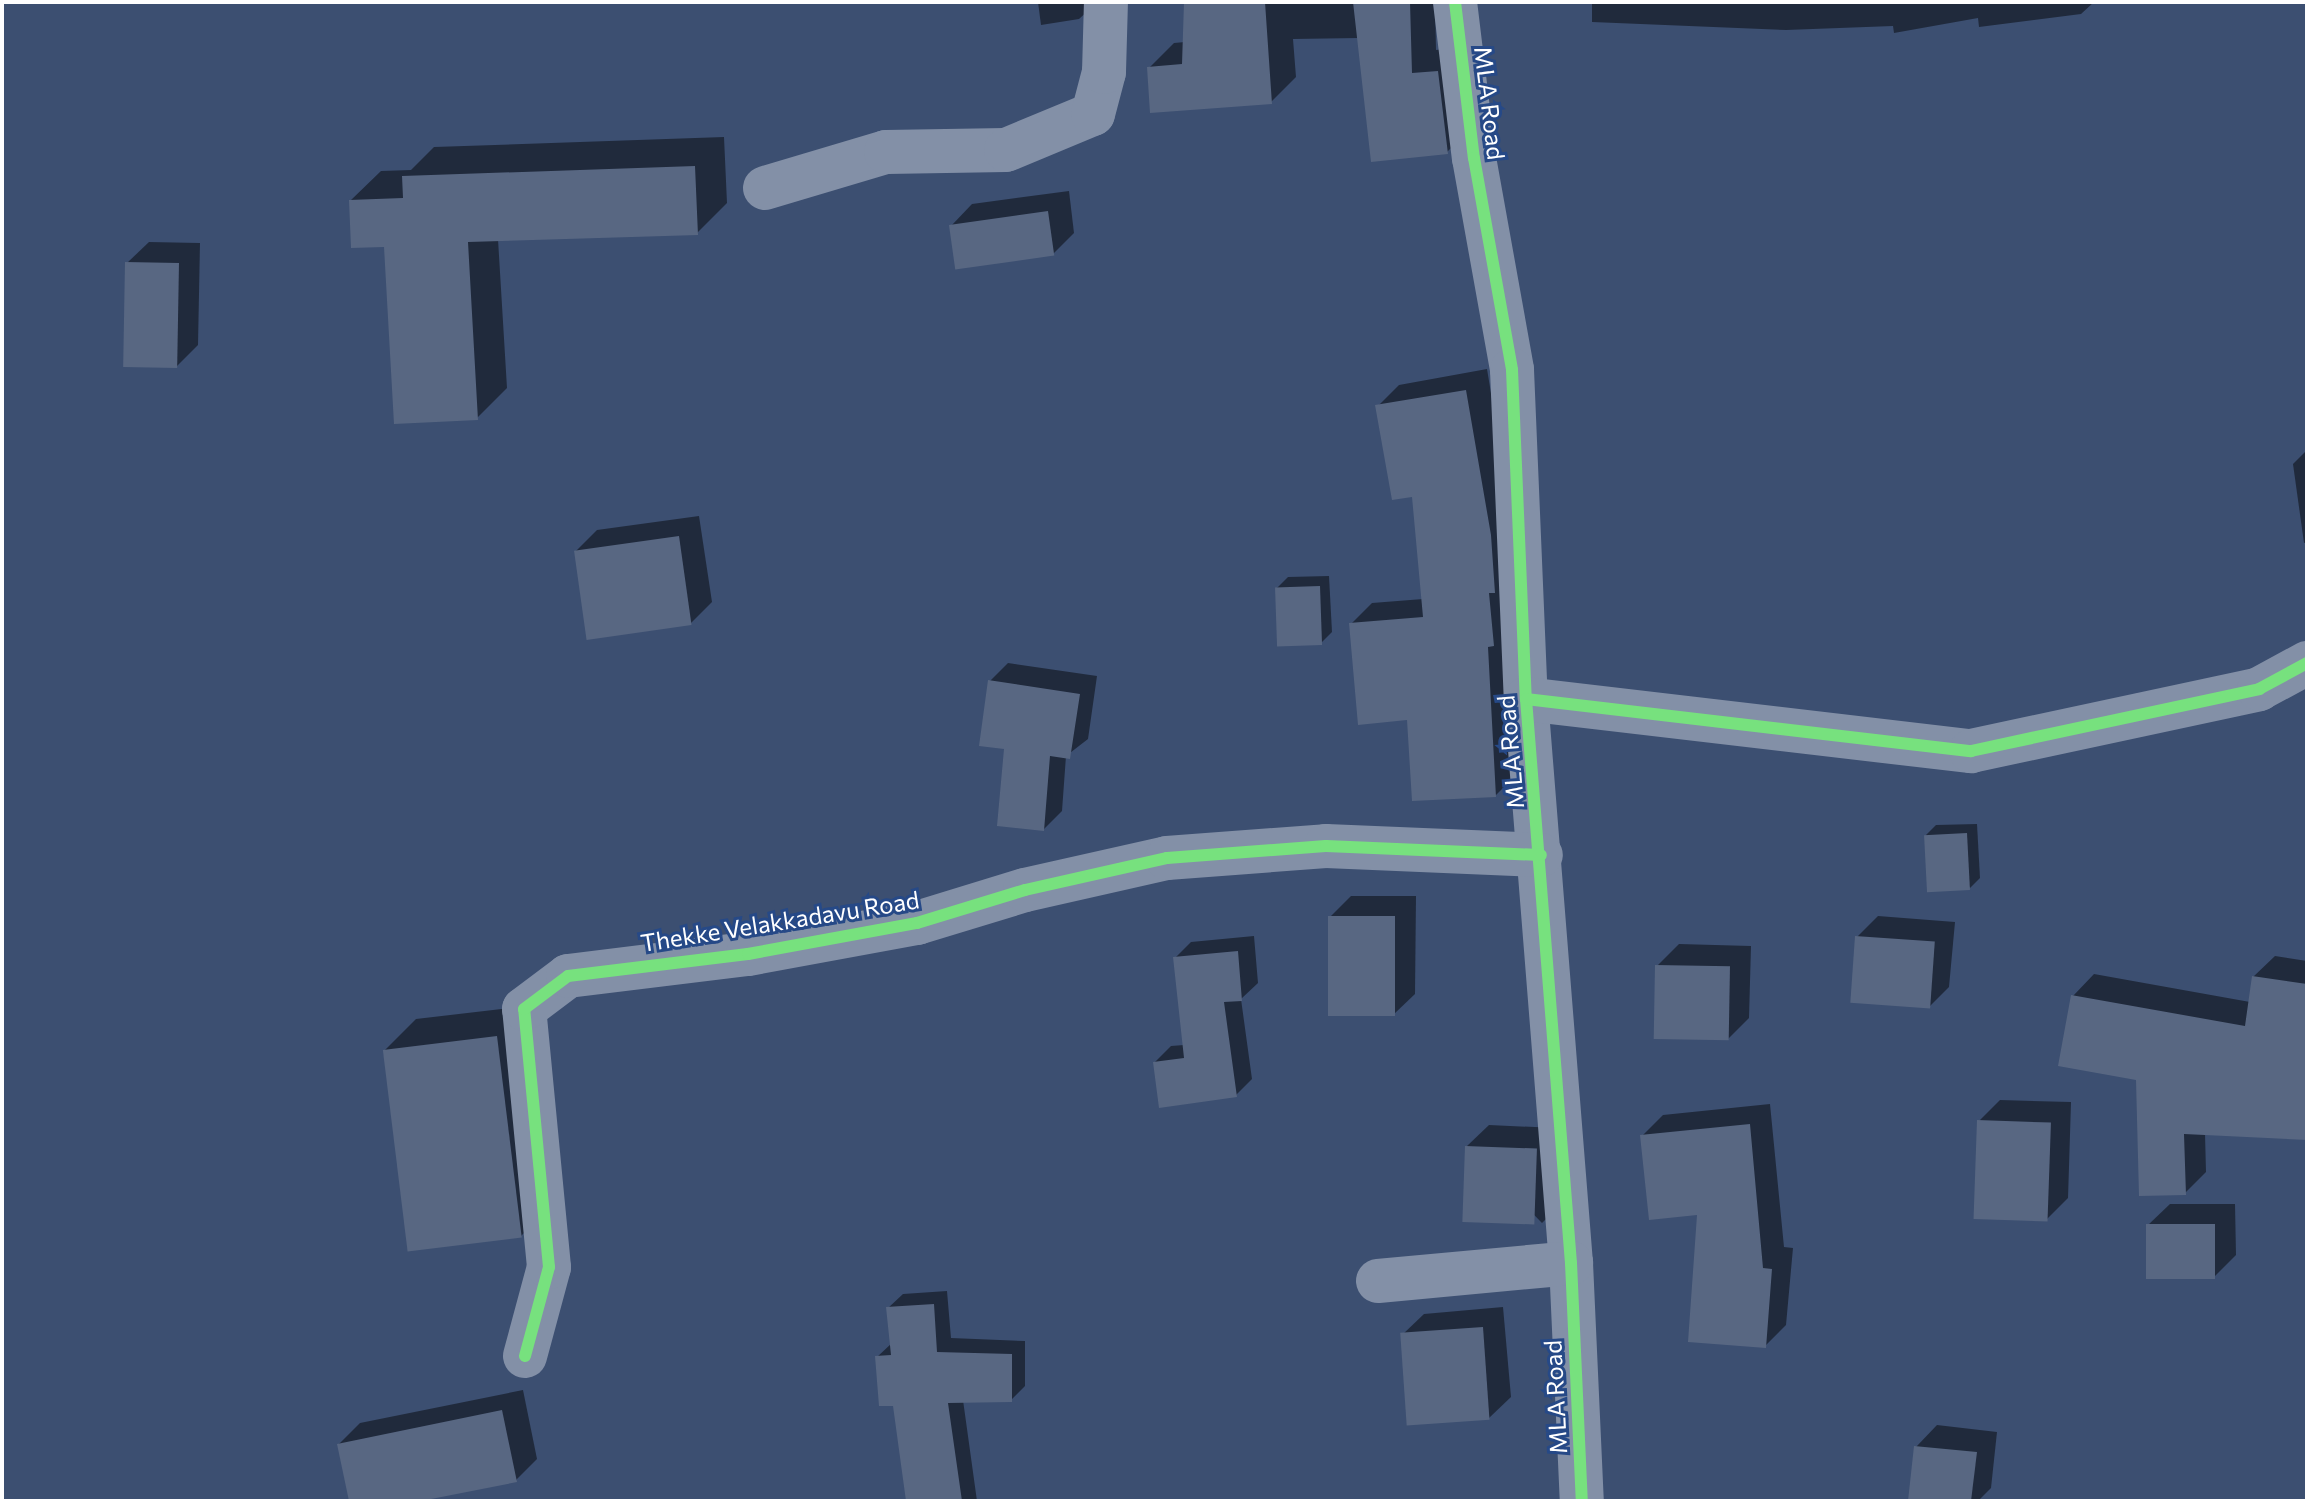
<!DOCTYPE html>
<html>
<head>
<meta charset="utf-8">
<style>
	body { margin:0 }
	#map { position:relative; width:2309px; height:1503px; overflow:hidden; background:#3c4f71; font-family:Commissioner,sans-serif }
	div>[style] { position:absolute }
	.shadow>* { inset:0; background:#0007 }
	.building>* { inset:0; background:#586782; transform-origin:0 0 }
	.minor>* { height:44px; margin:-22px; padding:0 22px; transform-origin:22px; border-radius:22px; background:#8390a7 }
	.cycleway>* { height:12px; margin:-6px; padding:0 6px; transform-origin:6px; border-radius:6px; background:#77e17e }
	span { translate:-50% -50%; white-space:nowrap; text-align:center; line-height:1.15; -webkit-text-stroke:6px #264987; paint-order:stroke }
	.street-label { font-size:24px; color:#fff }
	.frame { position:absolute; inset:0; border:4px solid #fff; pointer-events:none }
</style>
</head>
<body>
<div id="map">
	<div class="shadow">
		<i style="clip-path:polygon(1038px 2px,1089px 2px,1090px 9px,1079px 19px,1041px 25px)"></i>
		<i style="clip-path:polygon(1186px 2px,1435px 2px,1436px 50px,1462px 47px,1472px 127px,1447px 152px,1359px 38px,1293px 39px,1296px 77px,1271px 102px,1149px 68px,1174px 43px,1185px 42px)"></i>
		<i style="clip-path:polygon(1592px 2px,2094px 2px,2081px 14px,1979px 27px,1978px 18px,1894px 33px,1893px 26px,1786px 30px,1592px 22px)"></i>
		<i style="clip-path:polygon(724px 137px,727px 203px,697px 233px,498px 239px,507px 388px,477px 418px,386px 244px,351px 200px,381px 171px,411px 170px,434px 147px)"></i>
		<i style="clip-path:polygon(1069px 191px,1074px 233px,1053px 254px,951px 226px,972px 204px)"></i>
		<i style="clip-path:polygon(149px 242px,200px 243px,198px 345px,177px 366px,127px 263px)"></i>
		<i style="clip-path:polygon(1487px 369px,1511px 513px,1517px 774px,1496px 795px,1409px 718px,1351px 624px,1372px 603px,1423px 599px,1414px 495px,1378px 406px,1399px 385px)"></i>
		<i style="clip-path:polygon(2307px 450px,2307px 542px,2304px 543px,2293px 464px)"></i>
		<i style="clip-path:polygon(699px 516px,712px 602px,691px 623px,576px 551px,597px 530px)"></i>
		<i style="clip-path:polygon(1329px 576px,1332px 632px,1321px 643px,1277px 588px,1288px 577px)"></i>
		<i style="clip-path:polygon(1008px 663px,1097px 676px,1088px 739px,1066px 756px,1062px 811px,1044px 829px,1006px 747px,990px 681px)"></i>
		<i style="clip-path:polygon(1977px 824px,1980px 878px,1970px 888px,1926px 835px,1936px 825px)"></i>
		<i style="clip-path:polygon(1351px 896px,1416px 896px,1415px 994px,1393px 1015px,1330px 917px)"></i>
		<i style="clip-path:polygon(1878px 916px,1955px 922px,1949px 987px,1928px 1008px,1857px 937px)"></i>
		<i style="clip-path:polygon(1254px 936px,1258px 983px,1241px 999px,1252px 1079px,1236px 1095px,1155px 1062px,1171px 1046px,1184px 1045px,1175px 958px,1191px 942px)"></i>
		<i style="clip-path:polygon(1679px 944px,1751px 946px,1749px 1018px,1728px 1039px,1657px 966px)"></i>
		<i style="clip-path:polygon(2275px 956px,2307px 961px,2307px 1138px,2205px 1133px,2206px 1172px,2185px 1193px,2138px 1078px,2073px 996px,2094px 974px,2250px 1002px,2253px 977px)"></i>
		<i style="clip-path:polygon(527px 1006px,551px 1206px,520px 1237px,385px 1050px,416px 1019px)"></i>
		<i style="clip-path:polygon(2000px 1100px,2071px 1102px,2068px 1198px,2047px 1219px,1979px 1121px)"></i>
		<i style="clip-path:polygon(1770px 1104px,1784px 1247px,1793px 1248px,1786px 1325px,1765px 1346px,1699px 1213px,1642px 1136px,1663px 1115px)"></i>
		<i style="clip-path:polygon(1489px 1125px,1557px 1128px,1563px 1202px,1542px 1223px,1467px 1146px)"></i>
		<i style="clip-path:polygon(2170px 1204px,2235px 1204px,2236px 1255px,2215px 1276px,2148px 1225px)"></i>
		<i style="clip-path:polygon(947px 1291px,951px 1338px,1025px 1341px,1025px 1386px,1011px 1400px,963px 1400px,977px 1501px,908px 1501px,894px 1403px,877px 1357px,892px 1343px,888px 1308px,903px 1294px)"></i>
		<i style="clip-path:polygon(1503px 1307px,1511px 1397px,1489px 1418px,1402px 1335px,1424px 1314px)"></i>
		<i style="clip-path:polygon(523px 1390px,537px 1459px,516px 1480px,410px 1501px,351px 1501px,339px 1444px,360px 1423px)"></i>
		<i style="clip-path:polygon(1937px 1425px,1997px 1432px,1991px 1488px,1978px 1501px,1910px 1501px,1916px 1447px)"></i>
	</div>
	<div class="building">
		<i style="clip-path:polygon(1184px 2px,1265px 2px,1272px 104px,1150px 113px,1147px 67px,1182px 64px)"></i>
		<i style="clip-path:polygon(1353px 2px,1410px 2px,1412px 73px,1438px 71px,1448px 154px,1371px 162px)"></i>
		<i style="clip-path:polygon(695px 166px,698px 235px,468px 242px,478px 420px,394px 424px,384px 247px,351px 248px,349px 200px,403px 198px,402px 176px)"></i>
		<i style="left:1048px;top:211px;width:45px;height:100px;rotate:82deg"></i>
		<i style="left:125px;top:262px;width:54px;height:105px;rotate:1deg"></i>
		<i style="clip-path:polygon(1466px 390px,1491px 535px,1495px 593px,1489px 593px,1494px 646px,1488px 647px,1496px 797px,1412px 801px,1407px 720px,1358px 725px,1349px 623px,1423px 617px,1412px 497px,1392px 500px,1375px 405px)"></i>
		<i style="left:679px;top:536px;width:90px;height:106px;rotate:82deg"></i>
		<i style="left:1320px;top:586px;width:59px;height:45px;rotate:88deg"></i>
		<i style="clip-path:polygon(988px 680px,1080px 694px,1070px 759px,1050px 756px,1044px 831px,997px 826px,1004px 749px,979px 746px)"></i>
		<i style="left:1967px;top:833px;width:57px;height:43px;rotate:87deg"></i>
		<i style="left:1328px;top:916px;width:67px;height:100px"></i>
		<i style="left:1855px;top:936px;width:80px;height:67px;rotate:4deg"></i>
		<i style="clip-path:polygon(1238px 951px,1242px 1001px,1224px 1002px,1237px 1097px,1159px 1108px,1153px 1062px,1184px 1058px,1173px 957px)"></i>
		<i style="left:1655px;top:965px;width:75px;height:74px;rotate:1deg"></i>
		<i style="clip-path:polygon(2252px 976px,2307px 984px,2307px 1140px,2184px 1134px,2186px 1195px,2139px 1196px,2136px 1080px,2058px 1066px,2071px 995px,2245px 1026px)"></i>
		<i style="left:497px;top:1036px;width:203px;height:115px;rotate:83deg"></i>
		<i style="left:1977px;top:1120px;width:74px;height:99px;rotate:2deg"></i>
		<i style="clip-path:polygon(1750px 1124px,1763px 1268px,1772px 1269px,1766px 1348px,1688px 1342px,1697px 1215px,1649px 1220px,1640px 1135px)"></i>
		<i style="left:1465px;top:1146px;width:72px;height:76px;rotate:2deg"></i>
		<i style="left:2146px;top:1224px;width:69px;height:55px"></i>
		<i style="clip-path:polygon(934px 1304px,937px 1352px,1012px 1354px,1012px 1402px,948px 1403px,962px 1501px,906px 1501px,893px 1406px,879px 1406px,875px 1356px,891px 1355px,886px 1307px)"></i>
		<i style="left:1483px;top:1327px;width:93px;height:83px;rotate:86deg"></i>
		<i style="clip-path:polygon(502px 1410px,517px 1482px,421px 1501px,349px 1501px,337px 1444px)"></i>
		<i style="clip-path:polygon(1914px 1446px,1977px 1452px,1971px 1501px,1908px 1501px)"></i>
	</div>
	<div class="minor">
		<i style="left:1455px;top:2px;width:157px;rotate:83.1deg"></i>
		<i style="left:1474px;top:158px;width:215px;rotate:79.8deg"></i>
		<i style="left:1512px;top:370px;width:329px;rotate:87.6deg"></i>
		<i style="left:1526px;top:699px;width:566px;rotate:85.44deg"></i>
		<i style="left:1571px;top:1263px;width:238px;rotate:87.4deg"></i>
		<i style="left:765px;top:188px;width:126px;rotate:-16.6deg"></i>
		<i style="left:886px;top:152px;width:120px;rotate:-1deg"></i>
		<i style="left:1006px;top:150px;width:94px;rotate:-22.5deg"></i>
		<i style="left:1093px;top:114px;width:43px;rotate:-75.3deg"></i>
		<i style="left:1104px;top:72px;width:70px;rotate:-88.4deg"></i>
		<i style="left:1526px;top:699px;width:448px;rotate:6.7deg"></i>
		<i style="left:1971px;top:751px;width:295px;rotate:-12.1deg"></i>
		<i style="left:2259px;top:689px;width:55px;rotate:-28.4deg"></i>
		<i style="left:1378px;top:1281px;width:194px;rotate:-5.3deg"></i>
		<i style="left:525px;top:1356px;width:92px;rotate:-74.9deg"></i>
		<i style="left:549px;top:1267px;width:259px;rotate:-95.5deg"></i>
		<i style="left:524px;top:1009px;width:55px;rotate:-36.9deg"></i>
		<i style="left:568px;top:976px;width:181px;rotate:-7deg"></i>
		<i style="left:748px;top:954px;width:172px;rotate:-10.4deg"></i>
		<i style="left:917px;top:923px;width:113px;rotate:-17deg"></i>
		<i style="left:1025px;top:890px;width:146px;rotate:-12.7deg"></i>
		<i style="left:1167px;top:858px;width:159px;rotate:-4.3deg"></i>
		<i style="left:1326px;top:846px;width:215px;rotate:2.4deg"></i>
	</div>
	<div class="cycleway">
		<i style="left:1455px;top:2px;width:157px;rotate:83.1deg"></i>
		<i style="left:1474px;top:158px;width:215px;rotate:79.8deg"></i>
		<i style="left:1512px;top:370px;width:329px;rotate:87.6deg"></i>
		<i style="left:1526px;top:699px;width:566px;rotate:85.44deg"></i>
		<i style="left:1571px;top:1263px;width:238px;rotate:87.4deg"></i>
		<i style="left:1526px;top:699px;width:448px;rotate:6.7deg"></i>
		<i style="left:1971px;top:751px;width:295px;rotate:-12.1deg"></i>
		<i style="left:2259px;top:689px;width:55px;rotate:-28.4deg"></i>
		<i style="left:525px;top:1356px;width:92px;rotate:-74.9deg"></i>
		<i style="left:549px;top:1267px;width:259px;rotate:-95.5deg"></i>
		<i style="left:524px;top:1009px;width:55px;rotate:-36.9deg"></i>
		<i style="left:568px;top:976px;width:181px;rotate:-7deg"></i>
		<i style="left:748px;top:954px;width:172px;rotate:-10.4deg"></i>
		<i style="left:917px;top:923px;width:113px;rotate:-17deg"></i>
		<i style="left:1025px;top:890px;width:146px;rotate:-12.7deg"></i>
		<i style="left:1167px;top:858px;width:159px;rotate:-4.3deg"></i>
		<i style="left:1326px;top:846px;width:215px;rotate:2.4deg"></i>
	</div>
	<div class="street-label">
		<span style="left:1490px;top:103px;rotate:83deg">MLA Road</span>
		<span style="left:1510px;top:752px;rotate:-95deg">MLA Road</span>
		<span style="left:780px;top:921px;rotate:-9deg">Thekke Velakkadavu Road</span>
		<span style="left:1555px;top:1397px;rotate:-93deg">MLA Road</span>
	</div>
	<div class="frame"></div>
</div>
</body>
</html>
